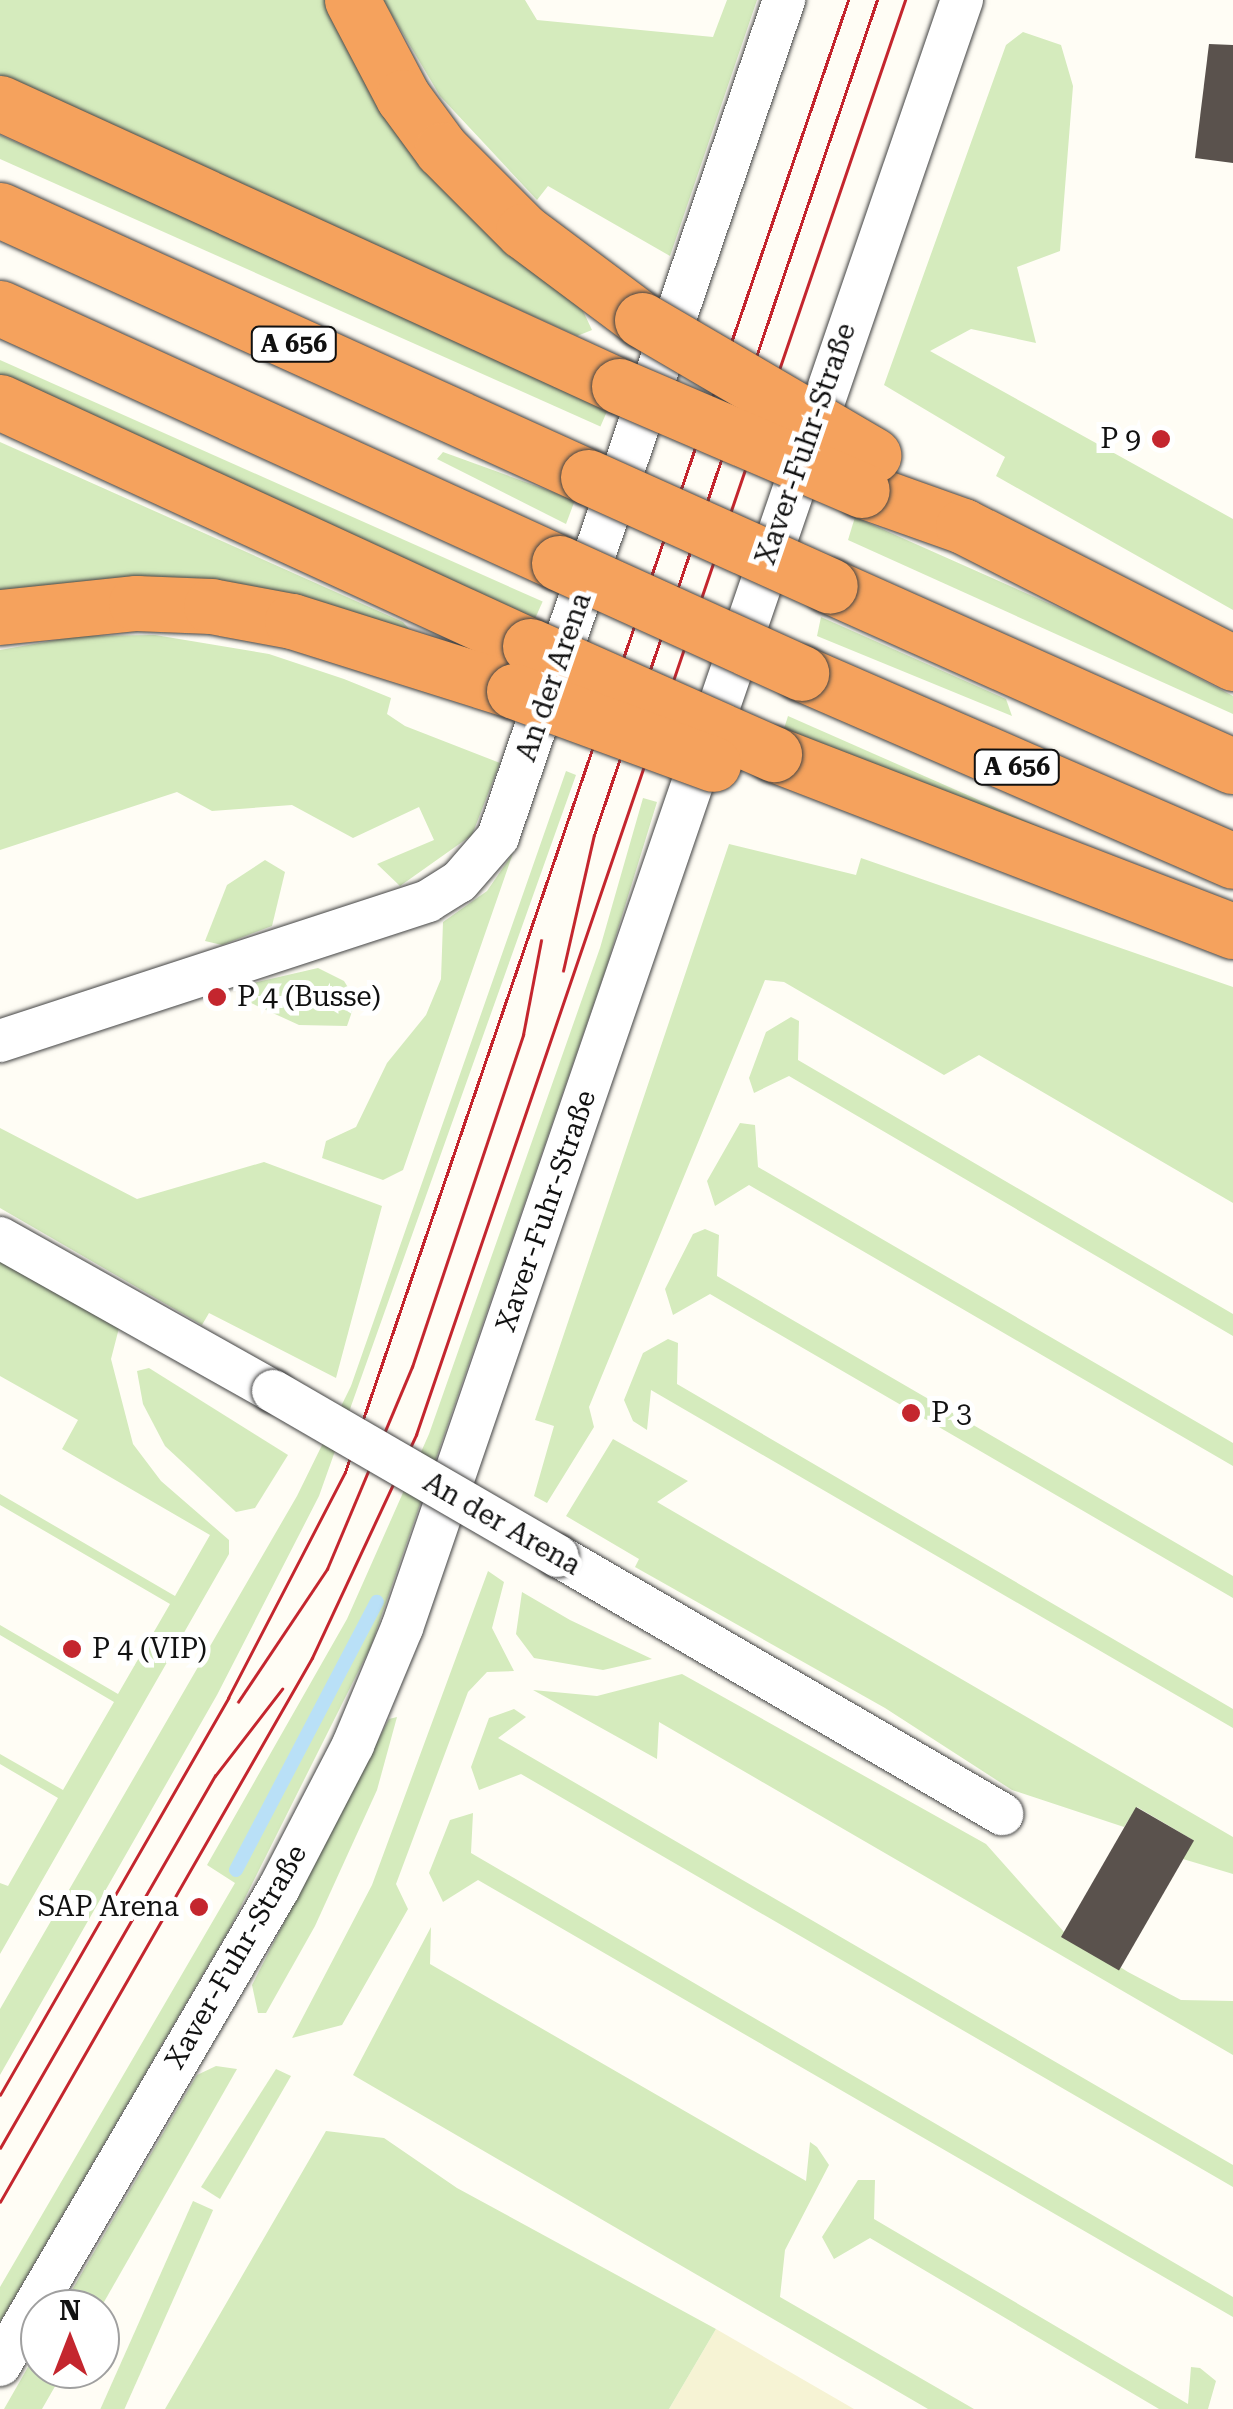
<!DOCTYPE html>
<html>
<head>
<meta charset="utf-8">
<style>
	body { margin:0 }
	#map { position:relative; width:1233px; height:2409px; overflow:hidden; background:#fffdf5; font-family:"Roboto Serif",serif }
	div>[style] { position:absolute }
	.farmland>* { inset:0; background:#f6f3d4 }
	.green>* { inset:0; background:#d5ebbd; transform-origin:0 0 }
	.stream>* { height:14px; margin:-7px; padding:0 7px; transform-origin:7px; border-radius:7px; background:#b9e0f7 }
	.building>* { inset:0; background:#5a524d; transform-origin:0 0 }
	.roads { filter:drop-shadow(0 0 2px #444) drop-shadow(0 0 2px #444) }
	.street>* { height:42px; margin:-21px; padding:0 21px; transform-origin:21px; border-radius:21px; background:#fff }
	.highway>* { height:55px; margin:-27.5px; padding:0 27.5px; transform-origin:27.5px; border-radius:27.5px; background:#f5a25d }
	.tram>* { height:2.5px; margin:-1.25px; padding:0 1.25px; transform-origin:1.25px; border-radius:1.25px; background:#c4262e }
	.bridges { filter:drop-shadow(0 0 2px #444) drop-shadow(0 0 2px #444) }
	.street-bridge>* { height:42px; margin:-21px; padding:0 21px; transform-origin:21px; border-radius:21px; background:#fff }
	.highway-bridge>* { height:55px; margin:-27.5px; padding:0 27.5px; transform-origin:27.5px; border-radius:27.5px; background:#f5a25d }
	.dots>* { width:28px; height:28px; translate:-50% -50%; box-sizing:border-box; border:5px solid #fff; border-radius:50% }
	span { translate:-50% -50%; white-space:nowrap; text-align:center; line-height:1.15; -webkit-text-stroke:10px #fff; paint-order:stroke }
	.shield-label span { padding:2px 8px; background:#fff; border:2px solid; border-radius:8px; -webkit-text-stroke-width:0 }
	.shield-label { font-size:25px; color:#111; font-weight:700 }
	.poi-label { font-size:28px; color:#111 }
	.right { translate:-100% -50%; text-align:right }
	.left { translate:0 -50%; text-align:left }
	.street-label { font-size:28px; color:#111 }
	.north { position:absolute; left:20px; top:2289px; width:100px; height:100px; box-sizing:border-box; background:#fff; border:2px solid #a0a0a0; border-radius:50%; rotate:0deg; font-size:28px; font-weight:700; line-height:40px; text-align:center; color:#111 }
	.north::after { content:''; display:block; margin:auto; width:35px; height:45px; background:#c4262e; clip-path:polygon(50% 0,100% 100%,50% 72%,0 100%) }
</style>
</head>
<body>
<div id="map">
	<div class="farmland">
		<i style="clip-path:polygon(716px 2329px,854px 2409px,669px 2409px)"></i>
	</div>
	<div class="green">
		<i style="clip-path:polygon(0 0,327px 0,489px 230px,583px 311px,592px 330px,577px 336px,0 75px)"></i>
		<i style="clip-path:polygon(383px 0,525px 0,537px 20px,713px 37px,727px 0,757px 0,670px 256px,548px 186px,537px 200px,440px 96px)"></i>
		<i style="clip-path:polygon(1023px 32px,1061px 45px,1073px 86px,1060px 251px,1017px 267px,1036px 343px,971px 329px,930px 351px,1233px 519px,1233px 610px,996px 476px,1005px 457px,884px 385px,1006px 45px)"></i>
		<i style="left:0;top:135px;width:667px;height:22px;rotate:24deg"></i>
		<i style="left:0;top:360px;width:594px;height:25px;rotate:24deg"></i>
		<i style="clip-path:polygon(0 442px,403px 622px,410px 630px,0 598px)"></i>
		<i style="clip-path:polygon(443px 452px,575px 500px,566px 524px,437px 459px)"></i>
		<i style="clip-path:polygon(855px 517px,1091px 622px,1233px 696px,1233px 714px,848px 540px)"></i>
		<i style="clip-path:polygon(821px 617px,1006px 699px,1012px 716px,817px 636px)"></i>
		<i style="clip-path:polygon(155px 635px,269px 654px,344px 679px,391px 698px,387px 714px,405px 726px,500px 763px,472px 835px,400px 886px,377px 864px,434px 840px,419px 807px,353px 838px,292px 805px,212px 811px,177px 792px,0 850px,0 650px,79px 636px)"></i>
		<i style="clip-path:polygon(788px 716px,1142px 872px,782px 735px)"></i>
		<i style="clip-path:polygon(566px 771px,576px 775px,319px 1496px,217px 1695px,0 2075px,0 2009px,297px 1496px,351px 1386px)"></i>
		<i style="clip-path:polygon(643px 798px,657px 802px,606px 968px,371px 1646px,231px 1926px,0 2322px,0 2287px,235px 1883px,207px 1865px,347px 1619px,429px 1434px,600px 948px)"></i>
		<i style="clip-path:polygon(729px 844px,856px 875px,861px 858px,1233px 987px,1233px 1203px,979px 1055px,944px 1075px,784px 982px,765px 980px,589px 1407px,594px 1427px,547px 1503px,534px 1496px,554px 1426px,535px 1420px)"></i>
		<i style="clip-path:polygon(513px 853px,403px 1170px,383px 1180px,322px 1158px,326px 1141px,356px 1127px,387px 1063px,426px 1015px,441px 979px,443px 922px,487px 891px)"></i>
		<i style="clip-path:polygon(265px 860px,285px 872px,272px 926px,222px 945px,205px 941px,227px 885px)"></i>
		<i style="clip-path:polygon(318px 968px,344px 981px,356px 1000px,347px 1026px,299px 1025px,251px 1003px,253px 983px)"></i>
		<i style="clip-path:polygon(791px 1017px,799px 1021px,798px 1060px,1233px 1314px,1233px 1336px,789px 1076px,754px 1093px,749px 1078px,766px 1032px)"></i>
		<i style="clip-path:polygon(740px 1123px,755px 1125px,758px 1167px,1233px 1443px,1233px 1466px,749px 1185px,715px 1206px,707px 1181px)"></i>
		<i style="clip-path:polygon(0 1128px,137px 1199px,264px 1162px,382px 1206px,336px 1378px,209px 1313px,202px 1325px,0 1208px)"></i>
		<i style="clip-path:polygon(705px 1229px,719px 1235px,717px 1276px,1233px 1576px,1233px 1598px,710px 1294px,673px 1315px,665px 1289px,693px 1234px)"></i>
		<i style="clip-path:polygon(0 1259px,119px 1328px,111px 1359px,133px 1444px,161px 1481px,229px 1540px,229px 1554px,0 1954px,0 1883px,8px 1886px,58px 1798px,0 1764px,0 1754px,63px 1790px,114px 1702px,0 1635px,0 1625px,118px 1694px,170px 1604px,0 1505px,0 1494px,175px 1596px,210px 1535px,62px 1449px,78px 1420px,0 1376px)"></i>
		<i style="clip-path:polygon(668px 1339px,678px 1343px,677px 1384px,1233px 1709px,1233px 1728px,651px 1390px,647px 1430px,633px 1421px,624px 1400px,643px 1353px)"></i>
		<i style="clip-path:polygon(149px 1368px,288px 1455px,255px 1508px,236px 1512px,165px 1446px,143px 1404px,137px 1371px)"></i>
		<i style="clip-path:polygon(613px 1439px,688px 1481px,657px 1502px,1233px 1837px,1233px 1874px,1183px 1859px,1193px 1840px,1137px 1807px,1124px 1827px,1012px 1790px,885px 1708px,635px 1567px,639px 1559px,566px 1516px)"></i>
		<i style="clip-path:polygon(488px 1571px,504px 1582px,492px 1628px,514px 1671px,487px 1672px,468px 1692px,396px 1884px,408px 1909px,342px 2025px,292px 2038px,372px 1885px)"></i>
		<i style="clip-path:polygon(522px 1592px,570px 1620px,652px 1659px,603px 1670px,534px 1658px,516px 1634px)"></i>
		<i style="clip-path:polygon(682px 1674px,986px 1844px,1064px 1932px,1128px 1972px,1181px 2000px,1233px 2001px,1233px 2055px,659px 1722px,657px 1759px,533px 1690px,597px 1696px)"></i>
		<i style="clip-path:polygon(514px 1709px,526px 1717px,498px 1738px,1233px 2165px,1233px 2187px,521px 1774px,479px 1790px,471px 1767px,489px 1718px)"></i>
		<i style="clip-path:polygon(397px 1717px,377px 1790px,315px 1926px,266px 2013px,258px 2013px,252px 1985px,389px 1719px)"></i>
		<i style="clip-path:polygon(473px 1813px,471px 1853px,1233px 2297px,1233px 2317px,478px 1880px,443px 1902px,429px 1873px,450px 1820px)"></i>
		<i style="clip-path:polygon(431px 1927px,430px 1964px,806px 2181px,810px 2142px,817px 2147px,829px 2165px,785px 2250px,780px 2297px,974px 2409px,928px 2409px,353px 2075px)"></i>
		<i style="clip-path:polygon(216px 2066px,237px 2069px,100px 2309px,61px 2309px,197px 2075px)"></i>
		<i style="clip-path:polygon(276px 2069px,291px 2076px,220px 2199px,201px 2187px)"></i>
		<i style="clip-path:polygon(326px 2131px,384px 2138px,457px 2188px,716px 2329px,669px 2409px,165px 2409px)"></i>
		<i style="clip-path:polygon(858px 2180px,875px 2180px,874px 2219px,1188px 2404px,1191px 2367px,1200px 2368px,1216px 2381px,1208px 2409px,1159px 2409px,870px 2238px,834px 2259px,822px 2237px)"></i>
		<i style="left:193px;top:2201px;width:22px;height:240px;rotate:24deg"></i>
		<i style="clip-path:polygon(40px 2346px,40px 2369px,65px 2369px,42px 2409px,4px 2409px)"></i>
	</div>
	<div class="stream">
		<i style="left:236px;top:1870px;width:303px;rotate:-62.3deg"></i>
	</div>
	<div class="building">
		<i style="clip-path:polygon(1209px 44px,1233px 45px,1233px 163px,1195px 158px)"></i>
		<i style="left:1136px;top:1807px;width:67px;height:150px;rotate:30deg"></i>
	</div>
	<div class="roads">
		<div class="street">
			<i style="left:0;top:1041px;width:450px;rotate:-18.1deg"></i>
			<i style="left:428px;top:901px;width:36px;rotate:-32deg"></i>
			<i style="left:459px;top:882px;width:60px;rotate:-49.1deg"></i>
			<i style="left:498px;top:837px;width:885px;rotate:-71.13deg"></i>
			<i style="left:0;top:1238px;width:313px;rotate:29.3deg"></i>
			<i style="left:558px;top:1556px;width:514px;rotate:30.16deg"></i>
			<i style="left:0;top:2365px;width:553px;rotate:-59.68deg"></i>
			<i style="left:279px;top:1888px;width:161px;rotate:-62.6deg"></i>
			<i style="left:353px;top:1745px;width:127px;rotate:-67.3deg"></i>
			<i style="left:402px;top:1628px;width:1722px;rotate:-71.02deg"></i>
		</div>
		<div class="highway">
			<i style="left:352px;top:0;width:110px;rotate:62.3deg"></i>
			<i style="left:403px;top:97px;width:66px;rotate:53.7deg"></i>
			<i style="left:442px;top:150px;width:115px;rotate:45deg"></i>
			<i style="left:523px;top:231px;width:149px;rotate:36.8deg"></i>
			<i style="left:0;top:103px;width:681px;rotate:24.57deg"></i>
			<i style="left:0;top:210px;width:646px;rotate:24.42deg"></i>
			<i style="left:0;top:308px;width:614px;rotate:24.52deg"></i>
			<i style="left:0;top:402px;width:583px;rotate:24.72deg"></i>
			<i style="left:862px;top:490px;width:107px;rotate:19.6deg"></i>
			<i style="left:963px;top:526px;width:303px;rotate:26.9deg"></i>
			<i style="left:830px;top:586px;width:441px;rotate:24.1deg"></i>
			<i style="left:0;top:617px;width:137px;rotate:-5.9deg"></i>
			<i style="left:136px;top:603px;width:75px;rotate:2.3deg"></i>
			<i style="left:211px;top:606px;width:82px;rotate:10.5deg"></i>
			<i style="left:292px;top:621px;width:233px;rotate:17.5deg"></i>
			<i style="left:801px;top:673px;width:471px;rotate:23.5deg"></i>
			<i style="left:774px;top:754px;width:492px;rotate:21.1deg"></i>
		</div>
	</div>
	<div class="tram">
		<i style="left:563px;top:971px;width:139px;rotate:-77.2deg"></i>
		<i style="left:594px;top:835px;width:882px;rotate:-71.28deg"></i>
		<i style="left:238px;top:1702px;width:160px;rotate:-56.2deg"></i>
		<i style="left:327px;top:1569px;width:219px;rotate:-67.2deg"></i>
		<i style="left:412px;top:1367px;width:350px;rotate:-71.5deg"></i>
		<i style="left:523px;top:1035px;width:96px;rotate:-79.2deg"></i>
		<i style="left:0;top:2095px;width:458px;rotate:-60.1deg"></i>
		<i style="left:228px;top:1698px;width:254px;rotate:-62.6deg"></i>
		<i style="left:345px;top:1472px;width:1556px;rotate:-71.13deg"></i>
		<i style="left:0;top:2148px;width:430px;rotate:-60deg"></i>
		<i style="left:215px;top:1776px;width:110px;rotate:-52.4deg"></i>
		<i style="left:0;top:2202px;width:627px;rotate:-60.16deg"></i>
		<i style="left:312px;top:1658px;width:246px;rotate:-65deg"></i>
		<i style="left:416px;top:1435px;width:1516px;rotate:-71.18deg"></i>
	</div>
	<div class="bridges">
		<div class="street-bridge">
			<i style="left:273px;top:1391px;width:329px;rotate:30.1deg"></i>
		</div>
		<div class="highway-bridge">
			<i style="left:642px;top:320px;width:268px;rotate:30.3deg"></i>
			<i style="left:619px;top:386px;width:264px;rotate:23.2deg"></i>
			<i style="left:588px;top:477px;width:265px;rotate:24.2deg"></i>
			<i style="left:559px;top:563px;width:266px;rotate:24.4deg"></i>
			<i style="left:530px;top:646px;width:267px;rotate:23.9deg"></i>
			<i style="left:514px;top:691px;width:212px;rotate:20.1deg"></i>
		</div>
	</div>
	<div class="dots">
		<i style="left:1161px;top:439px;background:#c4262e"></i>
		<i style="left:217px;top:997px;background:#c4262e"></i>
		<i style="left:911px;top:1413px;background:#c4262e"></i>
		<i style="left:72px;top:1649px;background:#c4262e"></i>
		<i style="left:199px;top:1907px;background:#c4262e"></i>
	</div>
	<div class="shield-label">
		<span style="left:294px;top:344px">A 656</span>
		<span style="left:1017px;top:767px">A 656</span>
	</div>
	<div class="poi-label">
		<span class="right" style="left:1141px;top:439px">P 9</span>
		<span class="left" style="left:237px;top:997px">P 4 (Busse)</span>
		<span class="left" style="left:931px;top:1413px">P 3</span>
		<span class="left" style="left:92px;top:1649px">P 4 (VIP)</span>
		<span class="right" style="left:179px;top:1907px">SAP Arena</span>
	</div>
	<div class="street-label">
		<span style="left:806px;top:444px;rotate:-71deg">Xaver-Fuhr-Straße</span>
		<span style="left:554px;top:677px;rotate:-71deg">An der Arena</span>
		<span style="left:546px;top:1211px;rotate:-71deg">Xaver-Fuhr-Straße</span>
		<span style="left:502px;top:1524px;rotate:30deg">An der Arena</span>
		<span style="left:236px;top:1957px;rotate:-60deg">Xaver-Fuhr-Straße</span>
	</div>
	<div class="north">N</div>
</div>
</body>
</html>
